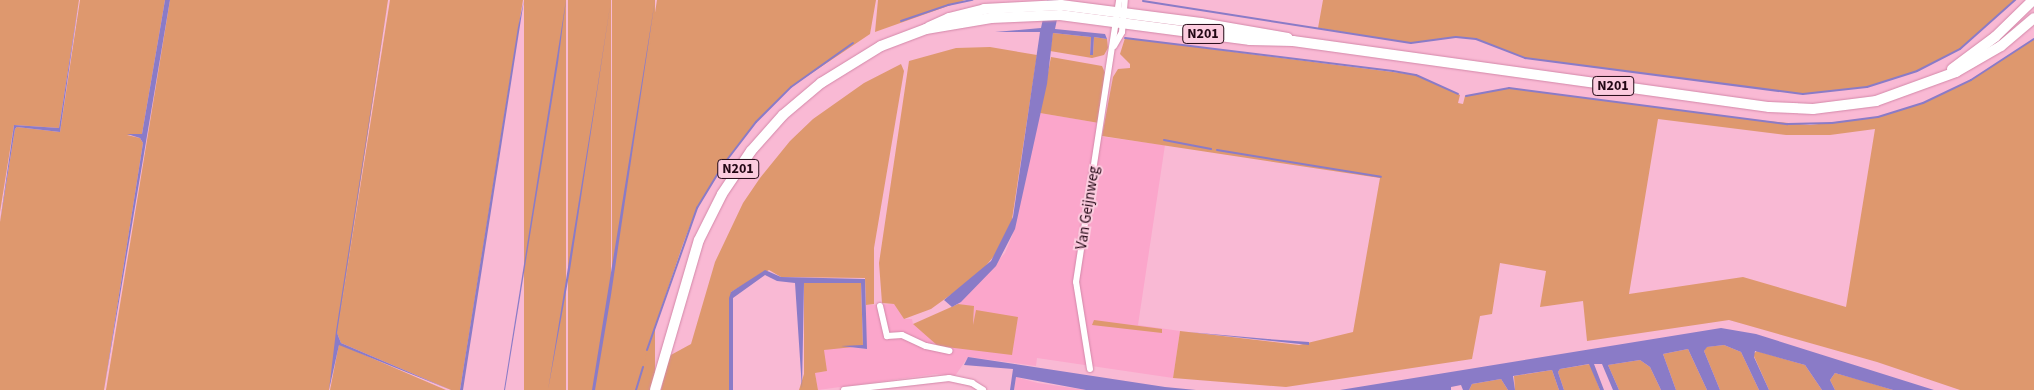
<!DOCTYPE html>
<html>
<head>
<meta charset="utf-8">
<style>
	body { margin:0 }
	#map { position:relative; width:2034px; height:390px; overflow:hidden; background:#f9b9d4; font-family:"Source Sans 3",sans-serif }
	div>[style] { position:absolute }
	.built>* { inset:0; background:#fba6cb }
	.green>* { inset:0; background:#de986e; transform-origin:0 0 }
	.water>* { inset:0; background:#8a7bc7 }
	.stream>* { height:2px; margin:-1px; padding:0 1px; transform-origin:1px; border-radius:1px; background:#8a7bc7 }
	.roads { filter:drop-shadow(0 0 1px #d388a9) drop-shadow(0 0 1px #d388a9) }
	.minor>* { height:6px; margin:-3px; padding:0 3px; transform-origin:3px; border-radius:3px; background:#fff }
	.primary>* { height:10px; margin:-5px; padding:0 5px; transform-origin:5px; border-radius:5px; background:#fff }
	span { translate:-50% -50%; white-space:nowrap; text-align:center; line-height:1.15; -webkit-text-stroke:4px #fcccdf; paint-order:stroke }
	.shield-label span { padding:1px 4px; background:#fcccdf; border:1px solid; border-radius:4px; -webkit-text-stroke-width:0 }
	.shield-label { font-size:14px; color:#230815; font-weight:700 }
	.street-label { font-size:15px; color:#230815 }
</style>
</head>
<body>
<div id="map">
	<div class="built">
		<i style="clip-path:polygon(1040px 113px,1099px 123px,1097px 136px,1165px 145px,1138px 325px,1180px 331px,1173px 378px,1037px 358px,1036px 366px,968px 357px,955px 376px,936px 374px,818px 390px,815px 373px,826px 371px,823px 350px,841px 346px,866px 349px,866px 305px,894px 304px,904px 319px,912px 319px,913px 324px,973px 332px,974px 307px,958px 304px,1005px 253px,1012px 236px)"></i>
		<i style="clip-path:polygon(1016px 377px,1038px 383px,1086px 390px,1014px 390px)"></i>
	</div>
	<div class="green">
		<i style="clip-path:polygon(0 0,79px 0,59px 128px,14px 125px,0 212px)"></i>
		<i style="clip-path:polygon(80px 0,165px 0,142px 134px,127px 135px,140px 138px,143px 143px,104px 390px,0 390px,0 222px,15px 129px,17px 127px,60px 132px)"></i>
		<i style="clip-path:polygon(170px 0,388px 0,329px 390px,106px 390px)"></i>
		<i style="clip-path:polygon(390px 0,523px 0,460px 390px,451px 390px,341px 343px,337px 333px)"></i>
		<i style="left:524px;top:0;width:42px;height:395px"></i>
		<i style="left:568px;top:0;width:43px;height:395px"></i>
		<i style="left:612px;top:0;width:43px;height:395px"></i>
		<i style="clip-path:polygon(657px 0,876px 0,870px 34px,791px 87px,756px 122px,723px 165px,697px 208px,683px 244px,647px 350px,639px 390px,595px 390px)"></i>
		<i style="clip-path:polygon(878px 0,965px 0,875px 32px)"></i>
		<i style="clip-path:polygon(1323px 0,2015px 0,1960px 49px,1917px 71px,1867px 87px,1803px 94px,1525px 58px,1476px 39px,1456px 37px,1411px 43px,1318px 28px)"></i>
		<i style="clip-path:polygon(1053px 33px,1091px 37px,1090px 55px,1093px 55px,1094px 37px,1107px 39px,1108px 48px,1104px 55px,1092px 58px,1050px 51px)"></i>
		<i style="clip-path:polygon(evenodd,1125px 38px,1416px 75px,1460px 95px,1458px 103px,1463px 104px,1465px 96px,1509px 88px,1745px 119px,1810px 125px,1878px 117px,1923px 103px,1971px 80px,2034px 39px,2034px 390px,1960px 390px,1877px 362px,1729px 320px,1587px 341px,1583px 301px,1540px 307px,1546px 271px,1500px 263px,1492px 314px,1480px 316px,1472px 359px,1286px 387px,1173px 378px,1180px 331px,1299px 345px,1353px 332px,1380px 178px,1102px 136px,1113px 77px,1118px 69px,1130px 68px,1130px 64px,1120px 54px,1125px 38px,1658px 119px,1786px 135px,1830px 135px,1875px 129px,1846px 307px,1743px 277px,1629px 294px,1658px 119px)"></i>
		<i style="clip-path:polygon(990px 47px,1037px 55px,1011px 226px,1000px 249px,978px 275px,931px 309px,904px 319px,894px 304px,882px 303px,879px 263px,909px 61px,956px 48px)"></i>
		<i style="clip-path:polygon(1051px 57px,1102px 66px,1106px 75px,1099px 123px,1040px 113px)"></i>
		<i style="clip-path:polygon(901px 64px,904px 71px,874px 248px,874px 304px,866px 305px,865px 278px,781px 277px,769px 270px,731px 292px,729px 390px,661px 390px,669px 356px,691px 344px,715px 262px,743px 203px,760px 178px,790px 141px,813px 119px,864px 83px)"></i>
		<i style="clip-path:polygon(804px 283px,861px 283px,863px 346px,824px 350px,827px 371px,815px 373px,818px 390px,799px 390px,804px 374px)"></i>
		<i style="clip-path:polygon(958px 304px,974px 306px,973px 325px,976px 310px,1018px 317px,1012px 355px,938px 346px,913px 324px)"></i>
		<i style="clip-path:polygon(1094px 320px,1162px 329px,1162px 333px,1092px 325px)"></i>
		<i style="clip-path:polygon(339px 344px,446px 390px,330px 390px)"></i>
		<i style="clip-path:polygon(1724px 345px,1741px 352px,1759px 390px,1720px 390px,1704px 351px,1706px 347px)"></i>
		<i style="clip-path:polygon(1688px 349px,1707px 390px,1676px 390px,1663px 354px)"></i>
		<i style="clip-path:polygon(1757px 351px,1805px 365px,1822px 390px,1769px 390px,1753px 354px)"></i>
		<i style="clip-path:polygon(1640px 360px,1650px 367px,1661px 390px,1619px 390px,1608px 365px)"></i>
		<i style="clip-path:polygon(1590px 364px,1600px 390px,1564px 390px,1558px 372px,1560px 369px)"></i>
		<i style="clip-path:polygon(1552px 370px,1559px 390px,1515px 390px,1514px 376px)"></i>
		<i style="clip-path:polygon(1835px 373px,1864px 381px,1893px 390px,1835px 390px,1830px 380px)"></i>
		<i style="clip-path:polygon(1501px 379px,1508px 390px,1469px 390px,1472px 384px)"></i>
	</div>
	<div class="water">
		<i style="clip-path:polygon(79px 0,60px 132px,17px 127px,15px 129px,0 222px,14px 125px,59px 128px)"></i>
		<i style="clip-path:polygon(165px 0,170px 0,104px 390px,143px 143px,140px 138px,127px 134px,142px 134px)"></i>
		<i style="clip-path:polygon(388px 0,337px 333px,341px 343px,451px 390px,339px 345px,329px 390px,336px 331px)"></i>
		<i style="clip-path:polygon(524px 0,463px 390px,460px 390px,518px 27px)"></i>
		<i style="clip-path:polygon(566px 0,558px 63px,505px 390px,504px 390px)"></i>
		<i style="clip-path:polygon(611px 0,570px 270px,548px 390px,596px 96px)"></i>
		<i style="clip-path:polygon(655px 0,611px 295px,595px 390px,592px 390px)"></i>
		<i style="clip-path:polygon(1047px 0,1061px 0,1055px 29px,1105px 34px,1107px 39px,1094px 37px,1093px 55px,1090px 55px,1091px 37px,1053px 33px,1047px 84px,1015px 229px,996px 266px,961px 302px,952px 307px,944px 300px,991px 261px,1013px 217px,1040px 32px,995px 32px,1041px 28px)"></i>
		<i style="clip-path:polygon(1296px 163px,1268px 339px,1309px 342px,1309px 345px,1188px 332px,1268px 339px)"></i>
		<i style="clip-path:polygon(765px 270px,781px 277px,865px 279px,867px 349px,841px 346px,863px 345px,861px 283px,804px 283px,802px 389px,795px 283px,777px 281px,765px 275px,733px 298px,733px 390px,729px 390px,729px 298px,731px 292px)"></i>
		<i style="clip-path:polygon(1721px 328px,1756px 334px,1934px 390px,1893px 390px,1835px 373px,1830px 380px,1835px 390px,1822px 390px,1805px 365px,1755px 351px,1754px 357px,1769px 390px,1759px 390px,1741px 352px,1724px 345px,1707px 347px,1704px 351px,1720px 390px,1707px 390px,1688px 349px,1663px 354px,1676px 390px,1661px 390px,1650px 367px,1640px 360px,1608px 365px,1619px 390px,1613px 390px,1602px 364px,1594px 364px,1604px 390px,1600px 390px,1589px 364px,1560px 369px,1558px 372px,1564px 390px,1559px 390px,1552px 370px,1513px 376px,1515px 390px,1508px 390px,1501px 379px,1472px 384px,1469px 390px,1463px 390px,1461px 385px,1451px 387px,1451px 390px,1340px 390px)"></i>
		<i style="clip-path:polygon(968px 357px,1165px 387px,1196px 390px,1086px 390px,1016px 377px,1014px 390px,1010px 390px,1013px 369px,964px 365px)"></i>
	</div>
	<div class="stream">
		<i style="left:1143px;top:1px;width:271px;rotate:8.9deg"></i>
		<i style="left:1411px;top:43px;width:45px;rotate:-7.6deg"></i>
		<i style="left:1456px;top:37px;width:20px;rotate:6deg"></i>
		<i style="left:1476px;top:39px;width:53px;rotate:21.2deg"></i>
		<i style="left:1525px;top:58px;width:280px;rotate:7.4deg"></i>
		<i style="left:1803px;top:94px;width:64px;rotate:-6.2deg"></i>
		<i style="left:1867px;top:87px;width:52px;rotate:-17.7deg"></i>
		<i style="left:1917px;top:71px;width:48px;rotate:-27.1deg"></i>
		<i style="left:1960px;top:49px;width:74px;rotate:-41.7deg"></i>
		<i style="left:901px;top:21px;width:50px;rotate:-18.8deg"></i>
		<i style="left:948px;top:5px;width:25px;rotate:-12deg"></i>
		<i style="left:1125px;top:38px;width:270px;rotate:7deg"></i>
		<i style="left:1393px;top:71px;width:23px;rotate:10deg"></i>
		<i style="left:1416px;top:75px;width:46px;rotate:24.3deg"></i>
		<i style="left:1466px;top:96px;width:44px;rotate:-10.5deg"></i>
		<i style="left:1509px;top:88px;width:281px;rotate:7.4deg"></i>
		<i style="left:1788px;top:124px;width:44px;rotate:-1.3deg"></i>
		<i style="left:1832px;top:123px;width:46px;rotate:-7.4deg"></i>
		<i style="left:1878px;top:117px;width:47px;rotate:-17.3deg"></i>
		<i style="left:1923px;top:103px;width:53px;rotate:-25.6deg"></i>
		<i style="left:1971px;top:80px;width:75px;rotate:-33.1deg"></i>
		<i style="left:1164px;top:140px;width:48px;rotate:10.8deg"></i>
		<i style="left:1217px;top:150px;width:166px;rotate:9.3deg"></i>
		<i style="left:647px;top:350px;width:151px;rotate:-70.6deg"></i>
		<i style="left:697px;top:208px;width:50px;rotate:-58.8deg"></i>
		<i style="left:723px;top:165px;width:54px;rotate:-52.5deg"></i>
		<i style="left:756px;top:122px;width:49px;rotate:-45deg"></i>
		<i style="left:791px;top:87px;width:76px;rotate:-35.4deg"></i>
		<i style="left:636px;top:390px;width:24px;rotate:-73deg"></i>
	</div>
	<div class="roads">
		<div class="minor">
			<i style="left:1114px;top:46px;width:16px;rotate:-60deg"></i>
			<i style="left:1122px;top:32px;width:32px;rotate:-85deg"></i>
			<i style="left:880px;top:306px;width:31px;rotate:77deg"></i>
			<i style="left:887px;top:336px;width:15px;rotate:-4deg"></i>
			<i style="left:902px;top:335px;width:26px;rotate:25deg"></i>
			<i style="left:926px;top:346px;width:24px;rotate:12deg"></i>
			<i style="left:1090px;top:369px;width:88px;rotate:-99.1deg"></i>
			<i style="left:1076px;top:282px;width:285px;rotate:-81.3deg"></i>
			<i style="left:844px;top:390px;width:106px;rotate:-6.5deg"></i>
			<i style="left:949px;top:378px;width:24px;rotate:12deg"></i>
			<i style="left:972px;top:383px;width:13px;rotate:32deg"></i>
		</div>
		<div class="primary">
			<i style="left:929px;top:27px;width:22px;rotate:-24deg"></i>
			<i style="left:949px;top:18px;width:36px;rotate:-14deg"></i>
			<i style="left:984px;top:9px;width:77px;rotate:-3deg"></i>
			<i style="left:1061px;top:5px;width:141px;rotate:7.3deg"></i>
			<i style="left:1201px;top:23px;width:88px;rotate:9.8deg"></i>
			<i style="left:1952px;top:69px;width:54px;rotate:-36.7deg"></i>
			<i style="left:1995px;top:37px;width:53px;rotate:-44.2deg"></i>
			<i style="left:655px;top:390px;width:156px;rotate:-73.7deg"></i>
			<i style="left:699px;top:240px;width:51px;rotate:-63.4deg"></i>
			<i style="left:722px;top:194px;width:52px;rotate:-56deg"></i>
			<i style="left:751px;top:151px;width:48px;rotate:-48.4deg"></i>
			<i style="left:783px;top:115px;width:50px;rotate:-40.1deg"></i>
			<i style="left:821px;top:83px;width:70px;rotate:-31.7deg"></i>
			<i style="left:881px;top:46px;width:48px;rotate:-20.7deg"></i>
			<i style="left:926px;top:29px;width:66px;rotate:-9.6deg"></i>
			<i style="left:991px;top:18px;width:69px;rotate:-2.5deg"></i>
			<i style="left:1060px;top:15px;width:192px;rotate:7.5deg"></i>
			<i style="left:1250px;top:40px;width:43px;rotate:1.3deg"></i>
			<i style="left:1293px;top:41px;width:481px;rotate:7.9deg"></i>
			<i style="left:1769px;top:107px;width:44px;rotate:2.6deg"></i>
			<i style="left:1813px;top:109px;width:64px;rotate:-7.2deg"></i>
			<i style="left:1876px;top:101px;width:85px;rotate:-19.9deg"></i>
			<i style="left:1956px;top:72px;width:52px;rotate:-30deg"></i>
			<i style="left:2001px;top:46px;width:43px;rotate:-40.3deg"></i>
		</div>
	</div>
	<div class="shield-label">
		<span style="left:1203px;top:34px">N201</span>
		<span style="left:1613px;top:86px">N201</span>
		<span style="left:738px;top:169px">N201</span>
	</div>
	<div class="street-label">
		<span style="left:1088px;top:208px;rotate:-81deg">Van Geijnweg</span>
	</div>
</div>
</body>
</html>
